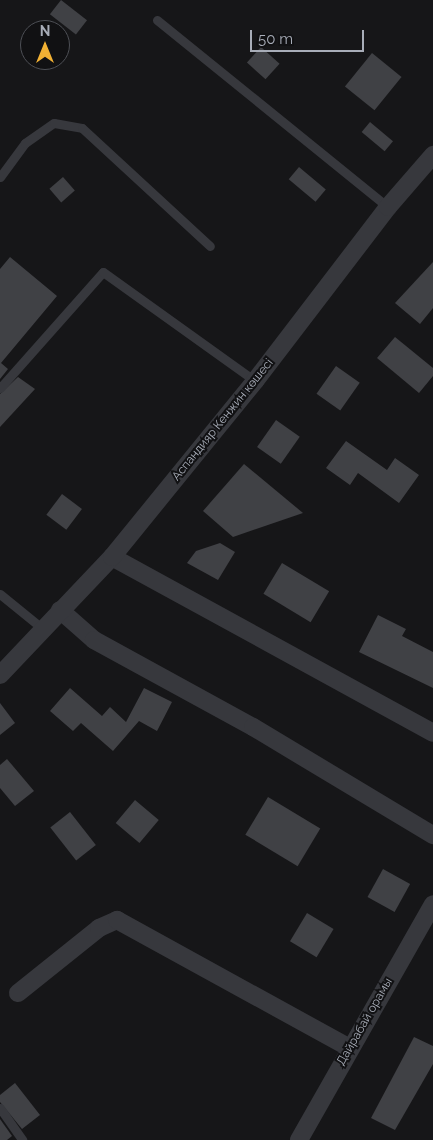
<!DOCTYPE html>
<html>
<head>
<meta charset="utf-8">
<style>
	body { margin:0 }
	#map { position:relative; width:433px; height:1140px; overflow:hidden; background:#161618; font-family:Raleway,sans-serif }
	div>[style] { position:absolute }
	.building>* { inset:0; background:#404145; transform-origin:0 0 }
	.lane>* { height:9px; margin:-4.5px; padding:0 4.5px; transform-origin:4.5px; border-radius:4.5px; background:#37383d }
	.street>* { height:18px; margin:-9px; padding:0 9px; transform-origin:9px; border-radius:9px; background:#37383d }
	span { translate:-50% -50%; white-space:nowrap; text-align:center; line-height:1.15; -webkit-text-stroke:4px #111113; paint-order:stroke }
	.street-label { font-size:12px; color:#a8adb8 }
	.north { position:absolute; left:20px; top:20px; width:50px; height:50px; box-sizing:border-box; background:#111113; border:1px solid #4d4f55; border-radius:50%; rotate:0deg; font-size:14px; font-weight:700; line-height:20px; text-align:center; color:#a8adb8 }
	.north::after { content:''; display:block; margin:auto; width:18px; height:22px; background:#f2b134; clip-path:polygon(50% 0,100% 100%,50% 72%,0 100%) }
	.scale { position:absolute; left:250px; top:30px; width:114px; height:22px; box-sizing:border-box; border:2px solid #a8adb8; border-top:0; padding-left:6px; font-size:15px; line-height:18px; white-space:nowrap; color:#a8adb8; -webkit-text-stroke:4px #111113; paint-order:stroke }
</style>
</head>
<body>
<div id="map">
	<div class="building">
		<i style="left:61px;top:0;width:33px;height:18px;rotate:38deg"></i>
		<i style="left:261px;top:47px;width:25px;height:21px;rotate:42deg"></i>
		<i style="left:372px;top:53px;width:38px;height:43px;rotate:39deg"></i>
		<i style="left:370px;top:122px;width:30px;height:13px;rotate:40deg"></i>
		<i style="left:299px;top:167px;width:35px;height:16px;rotate:40deg"></i>
		<i style="left:63px;top:177px;width:18px;height:18px;rotate:49deg"></i>
		<i style="clip-path:polygon(10px 257px,57px 296px,1px 363px,8px 369px,0 379px,0 269px)"></i>
		<i style="clip-path:polygon(433px 262px,433px 308px,420px 324px,395px 303px)"></i>
		<i style="clip-path:polygon(395px 337px,433px 368px,433px 376px,419px 393px,377px 358px)"></i>
		<i style="left:336px;top:366px;width:29px;height:34px;rotate:35deg"></i>
		<i style="clip-path:polygon(18px 377px,35px 389px,0 427px,0 394px)"></i>
		<i style="left:276px;top:420px;width:29px;height:33px;rotate:35deg"></i>
		<i style="clip-path:polygon(346px 441px,387px 470px,395px 458px,419px 475px,399px 503px,358px 473px,350px 485px,326px 468px)"></i>
		<i style="clip-path:polygon(244px 464px,303px 513px,233px 537px,203px 511px)"></i>
		<i style="left:62px;top:494px;width:25px;height:26px;rotate:37deg"></i>
		<i style="clip-path:polygon(220px 543px,235px 552px,218px 580px,187px 563px,196px 551px)"></i>
		<i style="left:282px;top:563px;width:55px;height:36px;rotate:31deg"></i>
		<i style="clip-path:polygon(378px 615px,406px 629px,402px 636px,433px 652px,433px 688px,359px 652px)"></i>
		<i style="clip-path:polygon(70px 688px,102px 716px,110px 707px,126px 722px,144px 688px,172px 702px,157px 731px,139px 721px,113px 751px,81px 723px,73px 731px,50px 711px)"></i>
		<i style="clip-path:polygon(0 703px,15px 723px,0 735px)"></i>
		<i style="clip-path:polygon(7px 759px,34px 791px,15px 806px,0 788px,0 765px)"></i>
		<i style="left:268px;top:797px;width:61px;height:44px;rotate:31deg"></i>
		<i style="left:135px;top:800px;width:31px;height:30px;rotate:40deg"></i>
		<i style="left:70px;top:812px;width:42px;height:25px;rotate:52deg"></i>
		<i style="left:383px;top:869px;width:31px;height:32px;rotate:29deg"></i>
		<i style="left:307px;top:913px;width:31px;height:33px;rotate:31deg"></i>
		<i style="clip-path:polygon(414px 1037px,433px 1046px,433px 1064px,395px 1130px,371px 1118px)"></i>
		<i style="clip-path:polygon(15px 1083px,40px 1115px,22px 1129px,0 1102px,0 1095px)"></i>
		<i style="clip-path:polygon(0 1119px,12px 1136px,7px 1140px,0 1140px)"></i>
	</div>
	<div class="lane">
		<i style="left:157px;top:20px;width:297px;rotate:39deg"></i>
		<i style="left:0;top:177px;width:42px;rotate:-53.7deg"></i>
		<i style="left:25px;top:143px;width:35px;rotate:-35deg"></i>
		<i style="left:54px;top:123px;width:28px;rotate:10deg"></i>
		<i style="left:82px;top:128px;width:174px;rotate:42.7deg"></i>
		<i style="left:0;top:388px;width:155px;rotate:-48.4deg"></i>
		<i style="left:103px;top:272px;width:187px;rotate:35.6deg"></i>
		<i style="left:0;top:594px;width:55px;rotate:39.1deg"></i>
		<i style="left:0;top:1108px;width:39px;rotate:55deg"></i>
	</div>
	<div class="street">
		<i style="left:112px;top:557px;width:366px;rotate:28.7deg"></i>
		<i style="left:60px;top:610px;width:45px;rotate:41.4deg"></i>
		<i style="left:94px;top:640px;width:181px;rotate:28.7deg"></i>
		<i style="left:253px;top:727px;width:210px;rotate:31deg"></i>
		<i style="left:0;top:675px;width:163px;rotate:-46.5deg"></i>
		<i style="left:112px;top:557px;width:227px;rotate:-50.9deg"></i>
		<i style="left:255px;top:381px;width:219px;rotate:-52.6deg"></i>
		<i style="left:388px;top:207px;width:69px;rotate:-49.1deg"></i>
		<i style="left:18px;top:993px;width:104px;rotate:-38.7deg"></i>
		<i style="left:99px;top:928px;width:20px;rotate:-24deg"></i>
		<i style="left:117px;top:920px;width:266px;rotate:28.8deg"></i>
		<i style="left:299px;top:1140px;width:271px;rotate:-60.4deg"></i>
	</div>
	<div class="street-label">
		<span style="left:223px;top:420px;rotate:-51deg">Аспандияр Кенжин көшесі</span>
		<span style="left:365px;top:1022px;rotate:-60deg">Дайрабай орамы</span>
	</div>
	<div class="north">N</div>
	<div class="scale">50 m</div>
</div>
</body>
</html>
